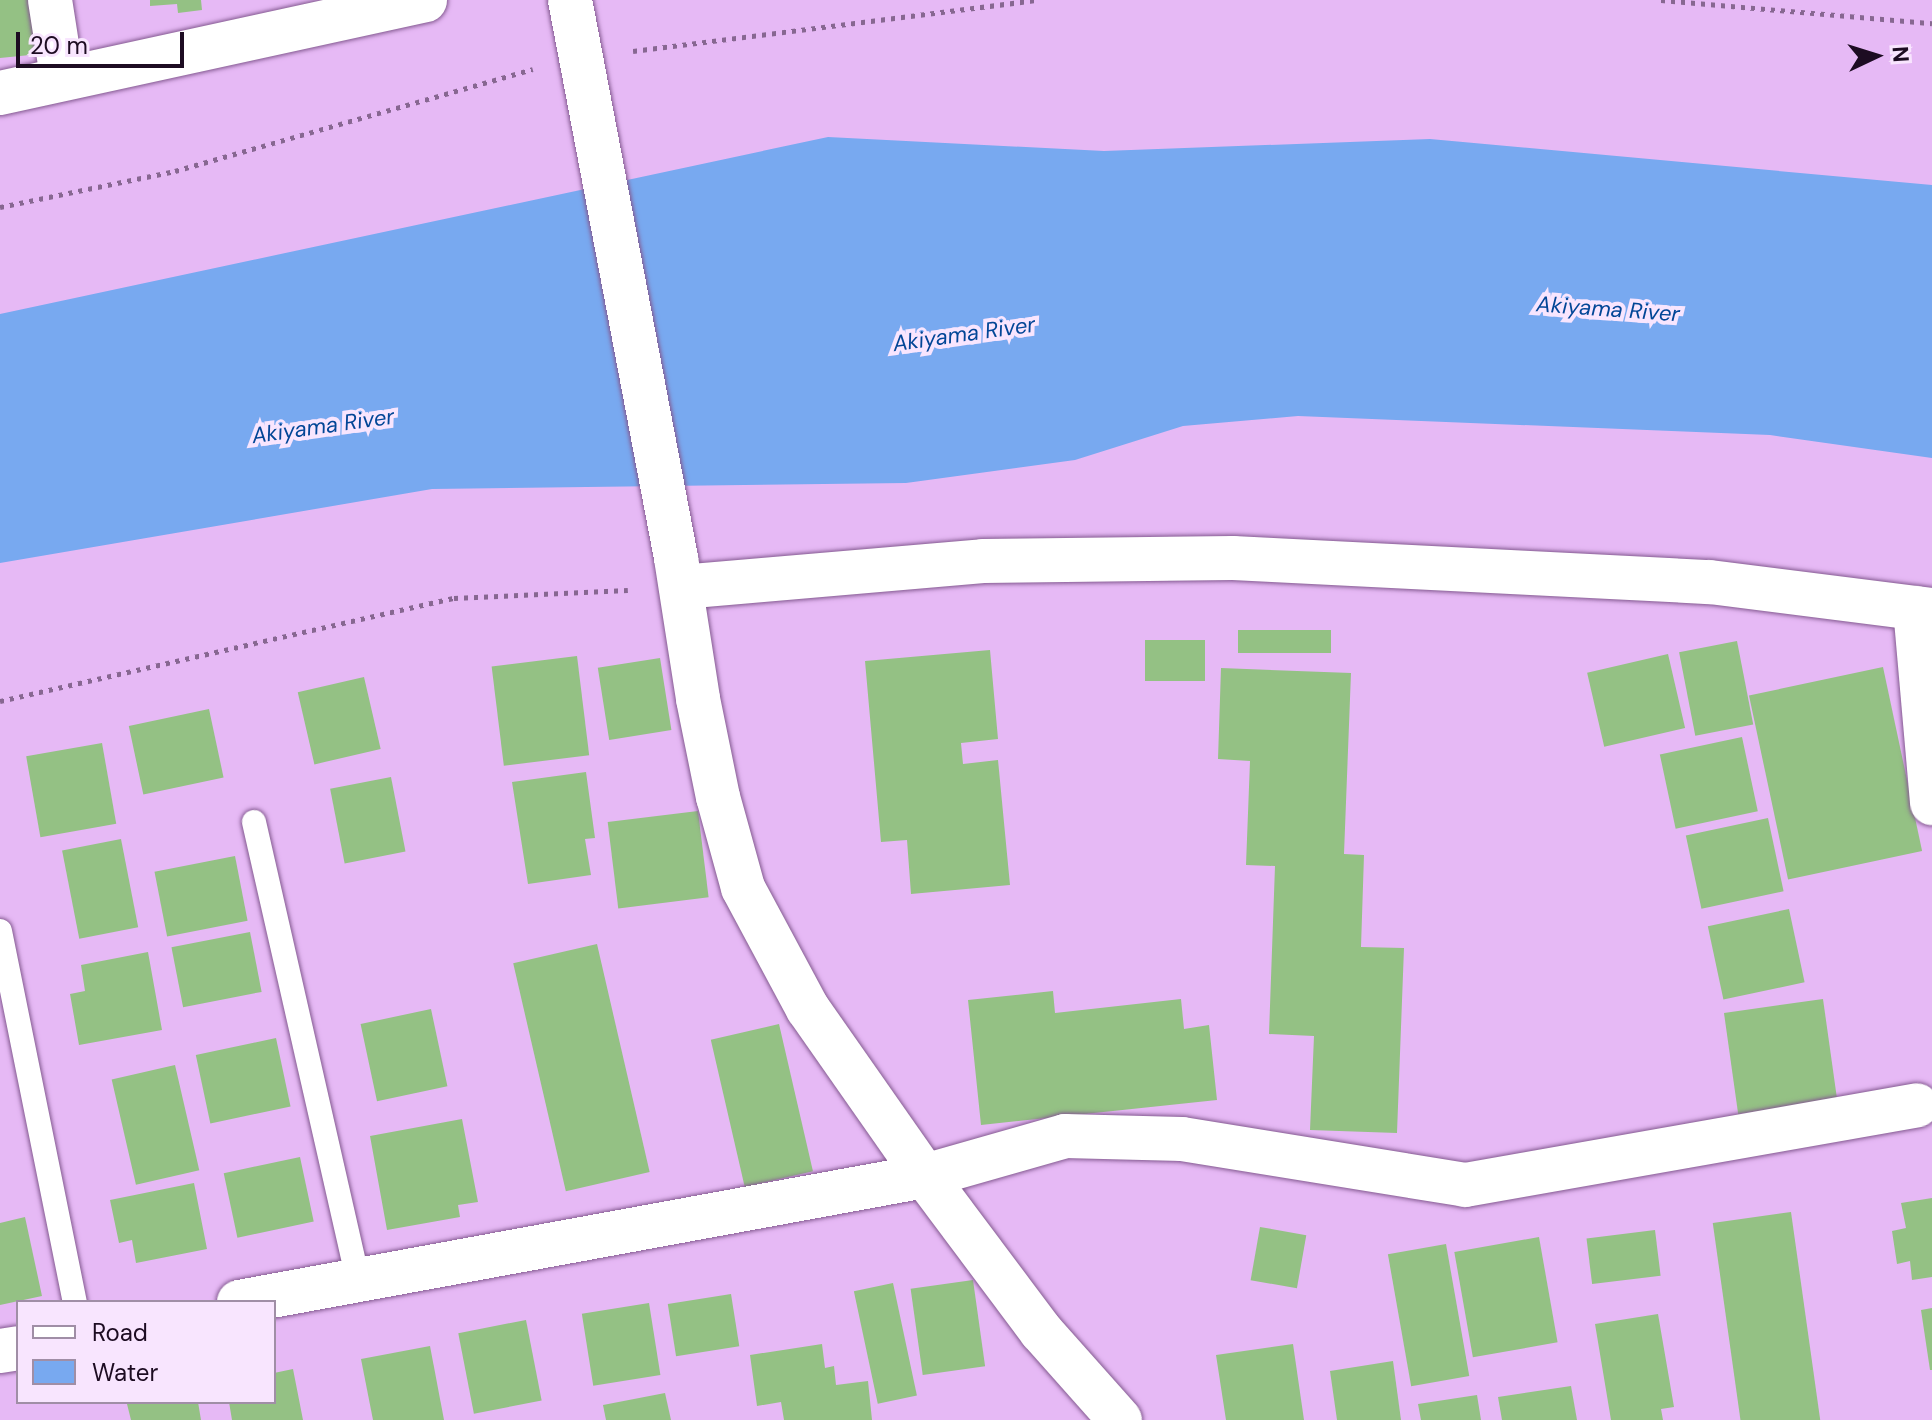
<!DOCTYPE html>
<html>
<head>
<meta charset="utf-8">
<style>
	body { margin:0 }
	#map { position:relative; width:1932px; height:1420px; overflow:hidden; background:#e6b9f5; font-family:"DM Sans",sans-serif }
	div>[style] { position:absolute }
	.water>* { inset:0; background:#78a9f0 }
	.building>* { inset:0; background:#94c184; transform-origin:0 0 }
	.path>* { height:5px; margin-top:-2.5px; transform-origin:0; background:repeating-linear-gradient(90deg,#876791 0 4px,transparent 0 10px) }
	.roads { filter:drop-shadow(0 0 2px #845a91) drop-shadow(0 0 2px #845a91) }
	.lane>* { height:24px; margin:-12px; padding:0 12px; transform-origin:12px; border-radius:12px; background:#fff }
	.street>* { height:44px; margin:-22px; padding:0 22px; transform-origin:22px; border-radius:22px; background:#fff }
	span { translate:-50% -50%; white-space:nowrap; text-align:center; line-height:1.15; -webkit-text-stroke:8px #f8e5fe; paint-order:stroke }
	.water-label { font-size:22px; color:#024697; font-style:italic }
	.legend { position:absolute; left:16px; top:1300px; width:260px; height:104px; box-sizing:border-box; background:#f8e5fe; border:2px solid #a08ea6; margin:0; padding:10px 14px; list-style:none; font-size:24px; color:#1d0c22 }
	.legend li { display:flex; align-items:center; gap:16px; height:40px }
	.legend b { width:40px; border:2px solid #a08ea6 }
	.north { position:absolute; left:1836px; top:16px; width:80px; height:80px; -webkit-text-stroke:6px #f8e5fe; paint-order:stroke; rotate:86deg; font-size:22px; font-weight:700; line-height:32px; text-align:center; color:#1d0c22 }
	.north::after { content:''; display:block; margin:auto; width:28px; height:36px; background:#1d0c22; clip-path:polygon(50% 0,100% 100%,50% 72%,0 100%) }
	.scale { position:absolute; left:16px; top:32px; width:168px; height:36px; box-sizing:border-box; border:4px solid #1d0c22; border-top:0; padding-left:10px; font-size:24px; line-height:28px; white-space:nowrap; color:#1d0c22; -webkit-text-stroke:6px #f8e5fe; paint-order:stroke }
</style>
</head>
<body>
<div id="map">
	<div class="water">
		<i style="clip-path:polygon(828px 137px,1104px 151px,1430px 139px,1932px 185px,1932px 458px,1770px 435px,1298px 416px,1183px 426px,1075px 460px,906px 483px,432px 489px,0 563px,0 314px)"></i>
	</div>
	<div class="building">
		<i style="clip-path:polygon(0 0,34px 0,40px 54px,0 58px)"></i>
		<i style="clip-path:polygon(150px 0,201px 0,202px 10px,178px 13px,177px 4px,150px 6px)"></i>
		<i style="left:1331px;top:630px;width:23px;height:93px;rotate:90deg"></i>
		<i style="left:1145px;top:640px;width:60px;height:41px"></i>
		<i style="left:1737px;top:641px;width:85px;height:59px;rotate:79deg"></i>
		<i style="clip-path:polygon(990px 650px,998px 739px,961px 743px,963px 764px,998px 760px,1010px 885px,911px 894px,907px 840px,881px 842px,865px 661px)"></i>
		<i style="left:1668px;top:654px;width:76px;height:83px;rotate:77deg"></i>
		<i style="left:577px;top:656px;width:100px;height:86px;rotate:83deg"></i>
		<i style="left:660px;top:658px;width:73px;height:63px;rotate:81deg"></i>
		<i style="left:1883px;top:667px;width:188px;height:137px;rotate:78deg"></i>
		<i style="clip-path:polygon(1221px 668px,1351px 673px,1344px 854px,1364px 855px,1361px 947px,1404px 948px,1397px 1133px,1310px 1130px,1314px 1036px,1269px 1034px,1275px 866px,1246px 865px,1250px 761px,1218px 759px)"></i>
		<i style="left:364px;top:677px;width:74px;height:68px;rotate:77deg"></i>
		<i style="left:209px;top:709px;width:70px;height:82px;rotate:78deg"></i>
		<i style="left:1742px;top:737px;width:76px;height:84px;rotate:78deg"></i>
		<i style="left:102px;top:743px;width:82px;height:77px;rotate:80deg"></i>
		<i style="clip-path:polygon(586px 772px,595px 838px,585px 839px,591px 875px,528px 884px,512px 782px)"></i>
		<i style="left:391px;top:777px;width:76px;height:62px;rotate:79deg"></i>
		<i style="left:698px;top:811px;width:87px;height:91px;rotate:83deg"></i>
		<i style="left:1768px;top:818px;width:75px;height:84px;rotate:78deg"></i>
		<i style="left:121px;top:839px;width:90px;height:60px;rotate:79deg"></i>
		<i style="left:235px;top:856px;width:66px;height:82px;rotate:79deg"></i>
		<i style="left:1789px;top:909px;width:75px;height:83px;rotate:78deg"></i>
		<i style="left:250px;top:932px;width:61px;height:80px;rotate:79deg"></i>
		<i style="left:597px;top:944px;width:234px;height:86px;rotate:77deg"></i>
		<i style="clip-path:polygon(148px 952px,162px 1030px,79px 1045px,70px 994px,85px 991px,81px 965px)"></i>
		<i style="clip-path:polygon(1053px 991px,1055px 1013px,1181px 999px,1184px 1029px,1209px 1025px,1217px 1100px,981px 1125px,968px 1000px)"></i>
		<i style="left:1823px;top:999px;width:102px;height:100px;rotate:82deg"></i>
		<i style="left:431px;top:1009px;width:79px;height:72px;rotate:78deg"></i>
		<i style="left:779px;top:1024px;width:151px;height:70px;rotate:77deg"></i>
		<i style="left:276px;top:1038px;width:70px;height:82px;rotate:78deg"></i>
		<i style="left:175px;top:1065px;width:108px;height:65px;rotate:77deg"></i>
		<i style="clip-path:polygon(462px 1119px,478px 1202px,458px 1205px,460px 1217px,387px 1230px,370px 1136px)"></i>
		<i style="left:300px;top:1157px;width:66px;height:78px;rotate:78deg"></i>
		<i style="clip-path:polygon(194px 1183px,207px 1249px,136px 1263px,132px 1240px,119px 1243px,110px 1200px)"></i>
		<i style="clip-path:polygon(1932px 1198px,1932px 1277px,1912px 1280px,1910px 1261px,1897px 1264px,1892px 1231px,1906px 1228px,1901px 1203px)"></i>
		<i style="left:1791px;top:1212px;width:210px;height:79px;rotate:82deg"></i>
		<i style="clip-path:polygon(25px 1217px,42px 1296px,0 1305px,0 1223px)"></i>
		<i style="left:1260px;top:1227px;width:47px;height:54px;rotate:10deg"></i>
		<i style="left:1655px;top:1230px;width:46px;height:69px;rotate:83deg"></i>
		<i style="left:1539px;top:1237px;width:107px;height:86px;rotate:80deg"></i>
		<i style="left:1446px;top:1244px;width:134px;height:59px;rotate:80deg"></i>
		<i style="left:973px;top:1280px;width:87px;height:63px;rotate:82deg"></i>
		<i style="left:893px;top:1283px;width:115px;height:40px;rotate:78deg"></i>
		<i style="left:731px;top:1294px;width:53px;height:64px;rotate:81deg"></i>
		<i style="left:649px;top:1303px;width:73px;height:68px;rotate:81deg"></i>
		<i style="clip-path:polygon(1932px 1308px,1932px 1370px,1930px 1370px,1921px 1310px)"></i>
		<i style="clip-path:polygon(1658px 1314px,1674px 1407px,1661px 1409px,1663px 1420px,1611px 1420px,1595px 1324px)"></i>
		<i style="left:526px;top:1320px;width:82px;height:69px;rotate:79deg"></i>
		<i style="clip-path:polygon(822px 1344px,825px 1368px,834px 1366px,836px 1385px,868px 1381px,872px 1420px,784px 1420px,781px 1402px,757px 1406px,750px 1355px)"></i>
		<i style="clip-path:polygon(1293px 1344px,1304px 1420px,1226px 1420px,1216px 1355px)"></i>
		<i style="clip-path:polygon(430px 1346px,444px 1420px,373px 1420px,361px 1359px)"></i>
		<i style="clip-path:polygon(1393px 1361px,1401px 1420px,1337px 1420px,1330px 1371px)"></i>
		<i style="clip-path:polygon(293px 1369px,303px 1420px,232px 1420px,229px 1402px,274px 1402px,274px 1373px)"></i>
		<i style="clip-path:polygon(1571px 1386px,1577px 1420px,1502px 1420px,1498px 1397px)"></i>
		<i style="clip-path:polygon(665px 1393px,671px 1420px,606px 1420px,603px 1405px)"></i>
		<i style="clip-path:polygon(1477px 1395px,1481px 1420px,1421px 1420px,1418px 1404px)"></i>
		<i style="clip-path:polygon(135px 1402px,198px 1402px,201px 1420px,131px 1420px,127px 1404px)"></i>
	</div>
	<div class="path">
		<i style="left:1661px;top:0;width:272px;rotate:4.9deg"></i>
		<i style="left:633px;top:51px;width:406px;rotate:-7.2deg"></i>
		<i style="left:0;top:207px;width:179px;rotate:-11.6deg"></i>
		<i style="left:175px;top:171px;width:372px;rotate:-15.9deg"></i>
		<i style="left:0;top:701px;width:466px;rotate:-12.8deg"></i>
		<i style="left:454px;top:598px;width:174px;rotate:-2.6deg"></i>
	</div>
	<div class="roads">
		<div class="lane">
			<i style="left:254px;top:822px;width:468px;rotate:77.2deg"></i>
			<i style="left:0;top:931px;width:379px;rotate:78.6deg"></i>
		</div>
		<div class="street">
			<i style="left:50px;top:0;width:78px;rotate:81.1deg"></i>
			<i style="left:570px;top:0;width:568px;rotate:79.24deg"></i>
			<i style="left:676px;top:558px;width:143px;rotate:81.1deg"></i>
			<i style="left:698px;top:699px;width:100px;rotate:78.5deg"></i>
			<i style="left:718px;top:797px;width:94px;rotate:74.6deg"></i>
			<i style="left:743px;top:888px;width:137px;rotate:61.8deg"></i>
			<i style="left:808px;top:1009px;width:204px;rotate:55deg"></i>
			<i style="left:925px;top:1176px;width:194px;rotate:53.2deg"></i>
			<i style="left:1041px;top:1331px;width:119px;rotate:48.4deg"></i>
			<i style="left:0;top:93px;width:435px;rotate:-12.3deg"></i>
			<i style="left:681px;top:587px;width:303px;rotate:-4.9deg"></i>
			<i style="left:983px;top:561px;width:250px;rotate:-0.7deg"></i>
			<i style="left:1233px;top:558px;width:478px;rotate:2.9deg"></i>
			<i style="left:1710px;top:582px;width:224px;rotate:7.2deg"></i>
			<i style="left:1915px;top:608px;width:196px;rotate:85deg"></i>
			<i style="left:239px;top:1302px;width:697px;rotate:-10.41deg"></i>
			<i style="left:925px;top:1176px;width:146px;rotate:-15.9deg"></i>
			<i style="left:1065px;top:1136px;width:117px;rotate:1.5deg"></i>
			<i style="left:1182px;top:1139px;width:287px;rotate:9.2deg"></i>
			<i style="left:1465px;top:1185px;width:459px;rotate:-10deg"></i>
			<i style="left:0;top:1351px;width:18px;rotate:-9deg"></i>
		</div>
	</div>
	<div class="water-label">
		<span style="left:1608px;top:309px;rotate:4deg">Akiyama River</span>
		<span style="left:964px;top:334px;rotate:-8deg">Akiyama River</span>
		<span style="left:323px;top:426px;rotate:-8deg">Akiyama River</span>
	</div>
	<ul class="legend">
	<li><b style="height:10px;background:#fff"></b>Road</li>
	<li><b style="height:22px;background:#78a9f0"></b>Water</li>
	</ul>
	<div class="north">N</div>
	<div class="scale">20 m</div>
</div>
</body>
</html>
